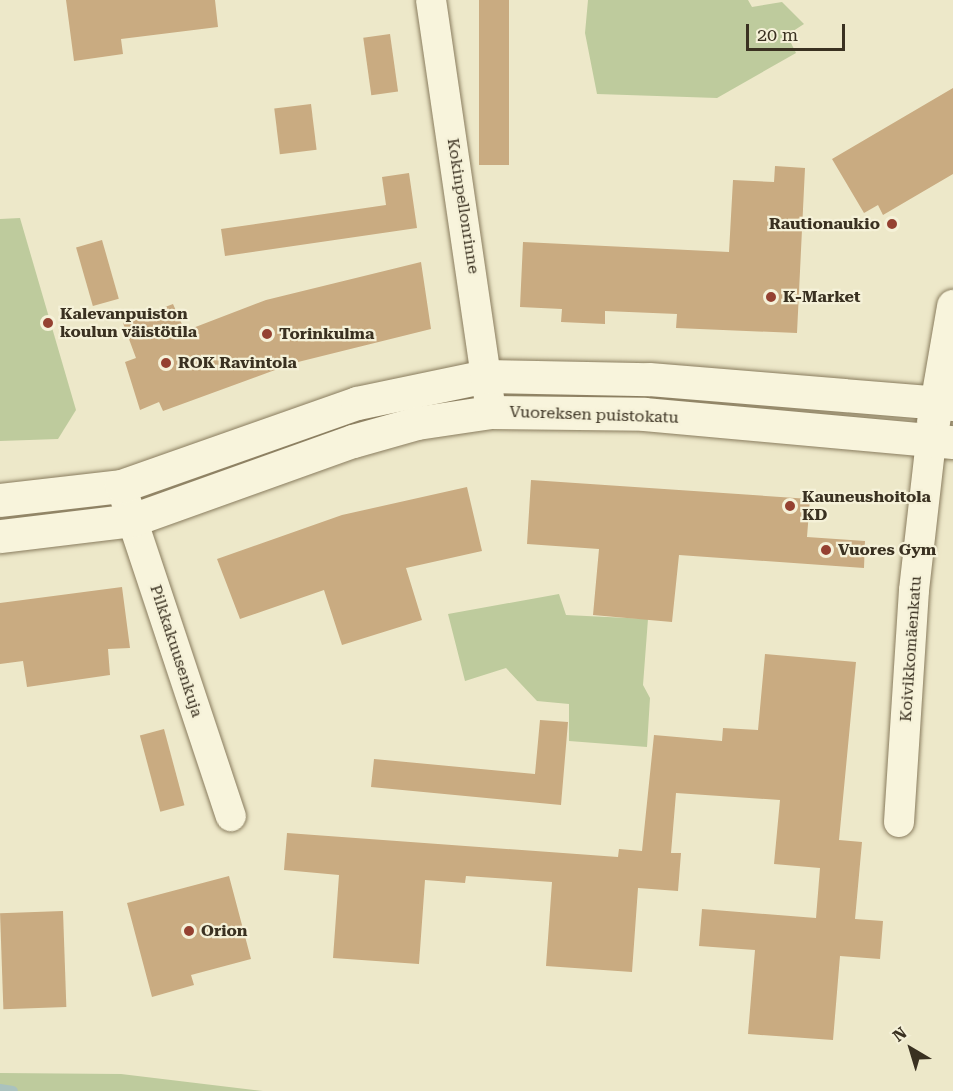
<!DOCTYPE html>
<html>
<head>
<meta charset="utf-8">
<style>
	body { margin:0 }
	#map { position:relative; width:953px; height:1091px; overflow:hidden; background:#ede8c9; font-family:"Roboto Serif",serif }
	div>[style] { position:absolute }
	.green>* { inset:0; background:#becb9d }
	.stream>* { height:10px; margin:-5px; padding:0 5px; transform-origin:5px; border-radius:5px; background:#aac2be }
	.building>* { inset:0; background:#c9ab81; transform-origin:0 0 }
	.roads { filter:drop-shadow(0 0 2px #897c5e) drop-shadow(0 0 2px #897c5e) }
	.street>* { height:30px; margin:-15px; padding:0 15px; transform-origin:15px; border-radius:15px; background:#f8f4dc }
	.secondary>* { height:33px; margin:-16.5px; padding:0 16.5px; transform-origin:16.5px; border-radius:16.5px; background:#f8f4dc }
	.dots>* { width:16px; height:16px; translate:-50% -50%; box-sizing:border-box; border:3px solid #f5f1d8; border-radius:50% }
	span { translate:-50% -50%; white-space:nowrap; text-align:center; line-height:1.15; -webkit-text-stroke:4.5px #f5f1d8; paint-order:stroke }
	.street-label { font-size:16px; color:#3a3121 }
	.poi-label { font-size:16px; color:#3a3121; font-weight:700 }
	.right { translate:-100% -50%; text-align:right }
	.left { translate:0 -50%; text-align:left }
	.north { position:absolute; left:881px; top:1019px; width:60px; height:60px; -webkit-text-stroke:4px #f5f1d8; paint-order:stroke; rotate:322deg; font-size:16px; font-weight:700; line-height:24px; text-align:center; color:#3a3121 }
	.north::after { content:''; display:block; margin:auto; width:21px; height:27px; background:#3a3121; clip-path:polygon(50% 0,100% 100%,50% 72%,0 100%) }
	.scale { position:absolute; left:746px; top:24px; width:99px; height:27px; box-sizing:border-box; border:3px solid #3a3121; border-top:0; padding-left:8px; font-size:18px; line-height:21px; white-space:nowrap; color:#3a3121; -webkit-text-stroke:4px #f5f1d8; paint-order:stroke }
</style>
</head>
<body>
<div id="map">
	<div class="green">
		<i style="clip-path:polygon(588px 0,748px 0,752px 7px,782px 2px,804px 24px,787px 35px,796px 53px,717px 98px,597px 94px,585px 33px)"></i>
		<i style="clip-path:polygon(20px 218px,76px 410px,58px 439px,0 441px,0 219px)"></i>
		<i style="clip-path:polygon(559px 594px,566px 615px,648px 619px,643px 685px,650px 698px,647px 747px,569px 741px,569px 704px,537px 701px,506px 668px,465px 681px,448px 614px)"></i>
		<i style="clip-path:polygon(0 1073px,121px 1074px,263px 1091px,0 1091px)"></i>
	</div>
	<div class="stream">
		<i style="left:0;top:1089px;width:13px;rotate:9deg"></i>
	</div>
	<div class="building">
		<i style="clip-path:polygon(66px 0,215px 0,218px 27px,121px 39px,123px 54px,74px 61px)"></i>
		<i style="left:479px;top:0;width:30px;height:165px"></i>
		<i style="left:390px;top:34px;width:58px;height:27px;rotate:82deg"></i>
		<i style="clip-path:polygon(953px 88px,953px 174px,883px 215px,878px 205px,864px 213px,832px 159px)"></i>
		<i style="left:311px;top:104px;width:46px;height:37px;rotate:83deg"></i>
		<i style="clip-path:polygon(775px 166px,805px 168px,797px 333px,676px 328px,677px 314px,605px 311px,605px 324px,561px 322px,562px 309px,520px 307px,523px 242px,729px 252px,733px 180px,774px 182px)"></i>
		<i style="clip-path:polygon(409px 173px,417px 228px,225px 256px,221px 229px,386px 205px,382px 177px)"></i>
		<i style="left:102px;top:240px;width:61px;height:27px;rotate:74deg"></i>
		<i style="clip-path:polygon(421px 262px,431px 329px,294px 363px,163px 411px,159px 402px,140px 410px,125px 362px,136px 358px,123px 323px,173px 304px,185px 331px,266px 300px)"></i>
		<i style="clip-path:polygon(531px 480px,810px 499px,807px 537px,865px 541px,864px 568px,679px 555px,672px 622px,593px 615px,599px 549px,527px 544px)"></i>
		<i style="clip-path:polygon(467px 487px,482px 551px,406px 568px,422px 620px,342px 645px,324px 590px,240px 619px,217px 559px,342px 515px)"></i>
		<i style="clip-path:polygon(122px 587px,130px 648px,108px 649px,110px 675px,27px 687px,23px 661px,0 664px,0 603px)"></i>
		<i style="clip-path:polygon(765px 654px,856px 662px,839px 840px,862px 842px,855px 919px,883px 921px,880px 959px,840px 956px,833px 1040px,748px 1034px,755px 950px,699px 946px,702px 909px,816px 918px,820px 868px,774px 864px,780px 800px,676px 793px,671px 853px,681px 853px,678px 891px,638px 888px,632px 972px,546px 966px,552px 882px,466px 876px,465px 883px,425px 880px,419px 964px,333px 958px,339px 875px,284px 870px,287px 833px,618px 857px,619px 849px,642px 851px,654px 735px,722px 741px,723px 728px,758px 730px)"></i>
		<i style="clip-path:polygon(540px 720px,568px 722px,561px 805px,371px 787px,374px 759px,535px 774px)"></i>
		<i style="left:164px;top:729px;width:79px;height:25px;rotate:75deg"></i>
		<i style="clip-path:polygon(229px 876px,251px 959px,191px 975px,194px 985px,152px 997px,127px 903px)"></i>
		<i style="left:63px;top:911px;width:96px;height:63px;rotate:88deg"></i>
	</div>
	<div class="roads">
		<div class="street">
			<i style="left:431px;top:0;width:416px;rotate:81.7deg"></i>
			<i style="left:121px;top:486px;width:348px;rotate:71.6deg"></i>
			<i style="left:899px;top:822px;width:232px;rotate:-86.3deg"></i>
			<i style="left:914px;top:590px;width:151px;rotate:-83.5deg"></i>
		</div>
		<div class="secondary">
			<i style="left:933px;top:422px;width:118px;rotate:-80.2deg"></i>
			<i style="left:0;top:500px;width:122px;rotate:-6.6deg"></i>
			<i style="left:121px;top:486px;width:250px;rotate:-19.4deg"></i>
			<i style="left:357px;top:403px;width:132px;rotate:-11.8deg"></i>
			<i style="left:486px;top:376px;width:163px;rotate:1.1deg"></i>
			<i style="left:649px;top:379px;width:305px;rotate:4.7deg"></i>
			<i style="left:0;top:536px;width:133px;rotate:-6.9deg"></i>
			<i style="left:132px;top:520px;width:235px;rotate:-19.7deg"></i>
			<i style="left:353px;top:441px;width:66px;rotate:-15.7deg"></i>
			<i style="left:417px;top:423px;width:75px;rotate:-8.5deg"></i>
			<i style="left:491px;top:412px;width:153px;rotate:0.7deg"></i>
			<i style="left:644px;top:414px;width:310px;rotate:5.2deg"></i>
		</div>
	</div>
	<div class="dots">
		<i style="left:892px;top:224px;background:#954131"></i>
		<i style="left:771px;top:297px;background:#954131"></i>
		<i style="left:48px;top:323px;background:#954131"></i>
		<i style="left:267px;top:334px;background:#954131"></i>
		<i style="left:166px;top:363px;background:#954131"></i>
		<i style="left:790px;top:506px;background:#954131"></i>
		<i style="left:826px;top:550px;background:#954131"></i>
		<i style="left:189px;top:931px;background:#954131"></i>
	</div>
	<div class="street-label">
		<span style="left:463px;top:206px;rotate:81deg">Kokinpellonrinne</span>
		<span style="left:594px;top:415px;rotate:2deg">Vuoreksen puistokatu</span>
		<span style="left:911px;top:649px;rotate:-86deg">Koivikkomäenkatu</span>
		<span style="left:176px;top:651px;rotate:72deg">Pilkkakuusenkuja</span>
	</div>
	<div class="poi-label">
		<span class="right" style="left:880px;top:224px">Rautionaukio</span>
		<span class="left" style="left:783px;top:297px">K-Market</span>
		<span class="left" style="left:60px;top:323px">Kalevanpuiston<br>koulun väistötila</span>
		<span class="left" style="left:279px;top:334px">Torinkulma</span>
		<span class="left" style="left:178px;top:363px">ROK Ravintola</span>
		<span class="left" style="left:802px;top:506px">Kauneushoitola<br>KD</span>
		<span class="left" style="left:838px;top:550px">Vuores Gym</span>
		<span class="left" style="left:201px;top:931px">Orion</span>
	</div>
	<div class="north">N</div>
	<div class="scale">20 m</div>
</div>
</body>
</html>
